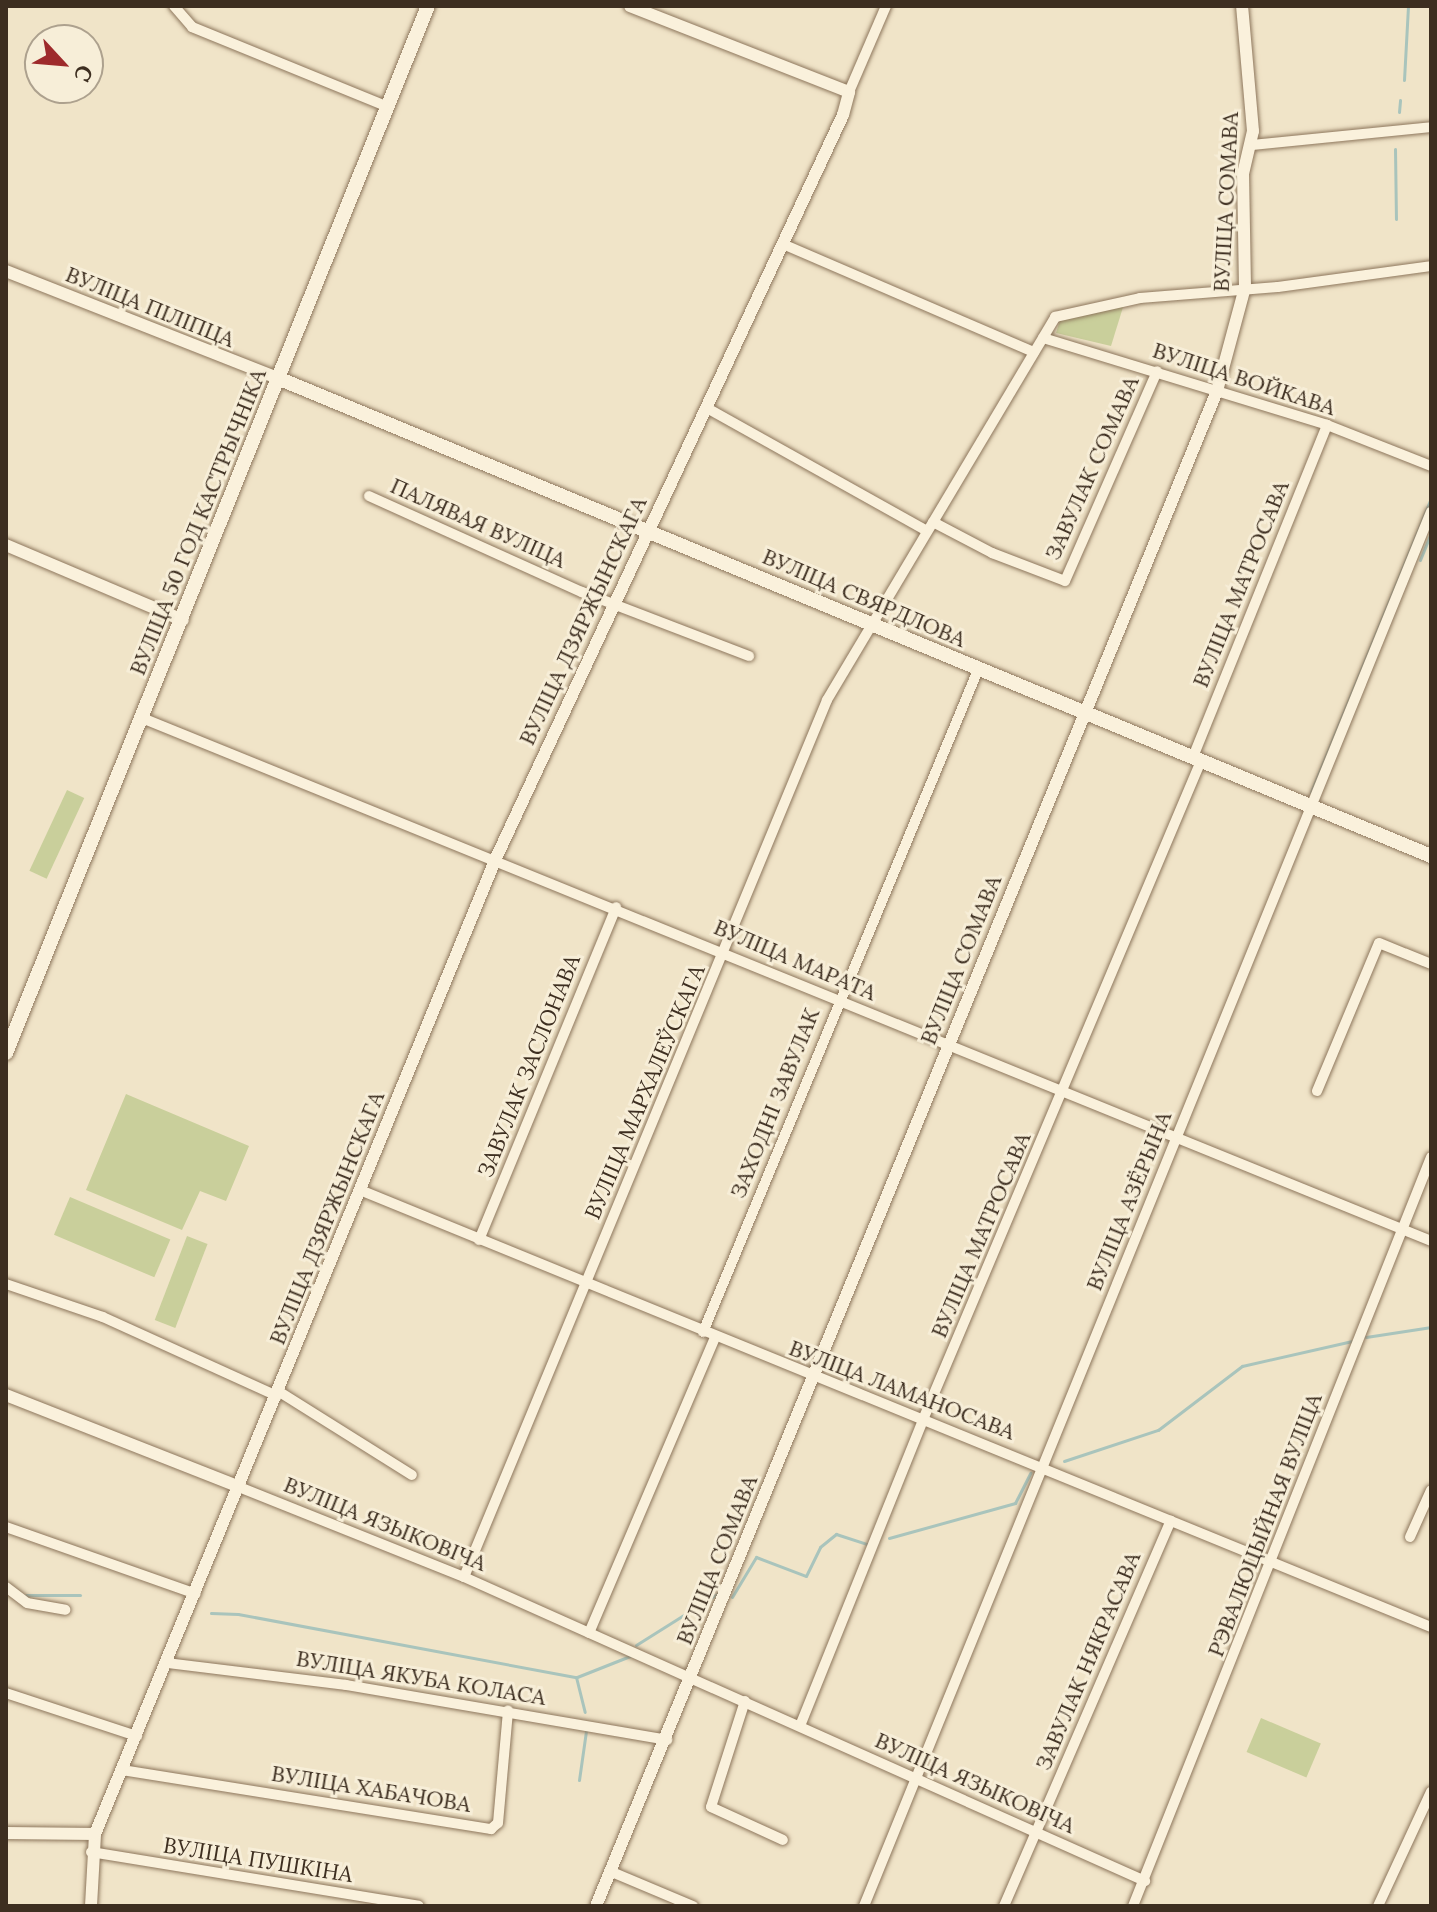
<!DOCTYPE html>
<html>
<head>
<meta charset="utf-8">
<style>
	body { margin:0 }
	#map { position:relative; width:1437px; height:1912px; overflow:hidden; background:#f0e4c8; font-family:Lora,serif }
	div>[style] { position:absolute }
	.green>* { inset:0; background:#c9cf9b; transform-origin:0 0 }
	.stream>* { height:3px; margin:-1.5px; padding:0 1.5px; transform-origin:1.5px; border-radius:1.5px; background:#a9c4bc }
	.roads { filter:drop-shadow(0 0 2px #8d765c) drop-shadow(0 0 2px #8d765c) }
	.minor>* { height:10px; margin:-5px; padding:0 5px; transform-origin:5px; border-radius:5px; background:#faf1dc }
	.tertiary>* { height:12px; margin:-6px; padding:0 6px; transform-origin:6px; border-radius:6px; background:#faf1dc }
	.secondary>* { height:14px; margin:-7px; padding:0 7px; transform-origin:7px; border-radius:7px; background:#faf1dc }
	span { translate:-50% -50%; white-space:nowrap; text-align:center; line-height:1.15; -webkit-text-stroke:6px #f7eed8; paint-order:stroke }
	.street-label { font-size:22px; color:#3d2e20 }
	.frame { position:absolute; inset:0; border:8px solid #3d2e20; pointer-events:none }
	.north { position:absolute; left:24px; top:24px; width:80px; height:80px; box-sizing:border-box; background:#f7eed8; border:2px solid #ada18e; border-radius:50%; rotate:116deg; font-size:22px; font-weight:700; line-height:32px; text-align:center; color:#3d2e20 }
	.north::after { content:''; display:block; margin:auto; width:28px; height:36px; background:#9e2a2b; clip-path:polygon(50% 0,100% 100%,50% 72%,0 100%) }
</style>
</head>
<body>
<div id="map">
	<div class="green">
		<i style="clip-path:polygon(1124px 304px,1111px 346px,1056px 333px,1061px 317px)"></i>
		<i style="left:67px;top:790px;width:19px;height:89px;rotate:25deg"></i>
		<i style="clip-path:polygon(126px 1094px,249px 1146px,226px 1201px,200px 1191px,182px 1230px,86px 1190px)"></i>
		<i style="left:70px;top:1197px;width:109px;height:41px;rotate:23deg"></i>
		<i style="left:187px;top:1236px;width:22px;height:90px;rotate:21deg"></i>
		<i style="left:1261px;top:1718px;width:65px;height:37px;rotate:23deg"></i>
	</div>
	<div class="stream">
		<i style="left:1404px;top:80px;width:74px;rotate:-86.9deg"></i>
		<i style="left:1399px;top:112px;width:12px;rotate:-85deg"></i>
		<i style="left:1395px;top:149px;width:70px;rotate:89.2deg"></i>
		<i style="left:1420px;top:560px;width:29px;rotate:-68deg"></i>
		<i style="left:1311px;top:792px;width:318px;rotate:-67.8deg"></i>
		<i style="left:1366px;top:1337px;width:66px;rotate:-8.7deg"></i>
		<i style="left:1064px;top:1461px;width:99px;rotate:-18.3deg"></i>
		<i style="left:1158px;top:1430px;width:106px;rotate:-37.3deg"></i>
		<i style="left:1242px;top:1366px;width:113px;rotate:-12.8deg"></i>
		<i style="left:889px;top:1538px;width:131px;rotate:-15.5deg"></i>
		<i style="left:1015px;top:1503px;width:34px;rotate:-63deg"></i>
		<i style="left:26px;top:1595px;width:54px"></i>
		<i style="left:732px;top:1597px;width:47px;rotate:-59deg"></i>
		<i style="left:756px;top:1557px;width:53px;rotate:20.8deg"></i>
		<i style="left:806px;top:1576px;width:32px;rotate:-64deg"></i>
		<i style="left:820px;top:1547px;width:21px;rotate:-39deg"></i>
		<i style="left:836px;top:1534px;width:36px;rotate:18deg"></i>
		<i style="left:211px;top:1613px;width:27px;rotate:2deg"></i>
		<i style="left:238px;top:1614px;width:344px;rotate:10.6deg"></i>
		<i style="left:576px;top:1677px;width:36px;rotate:76deg"></i>
		<i style="left:636px;top:1645px;width:99px;rotate:-32.2deg"></i>
		<i style="left:577px;top:1677px;width:57px;rotate:-21.6deg"></i>
		<i style="left:579px;top:1780px;width:49px;rotate:-81.9deg"></i>
		<i style="left:605px;top:1905px;width:1px;rotate:90deg"></i>
	</div>
	<div class="roads">
		<div class="minor">
			<i style="left:174px;top:6px;width:28px;rotate:49deg"></i>
			<i style="left:192px;top:27px;width:209px;rotate:22.2deg"></i>
			<i style="left:849px;top:92px;width:94px;rotate:-66.7deg"></i>
			<i style="left:1252px;top:145px;width:180px;rotate:-5.7deg"></i>
			<i style="left:785px;top:245px;width:271px;rotate:23.3deg"></i>
			<i style="left:1043px;top:338px;width:297px;rotate:17deg"></i>
			<i style="left:1327px;top:425px;width:112px;rotate:21.5deg"></i>
			<i style="left:707px;top:408px;width:252px;rotate:29.2deg"></i>
			<i style="left:369px;top:496px;width:234px;rotate:24.3deg"></i>
			<i style="left:582px;top:592px;width:179px;rotate:21deg"></i>
			<i style="left:933px;top:522px;width:67px;rotate:27.7deg"></i>
			<i style="left:992px;top:553px;width:78px;rotate:21deg"></i>
			<i style="left:1065px;top:581px;width:229px;rotate:-66.3deg"></i>
			<i style="left:142px;top:718px;width:1391px;rotate:22.08deg"></i>
			<i style="left:1193px;top:757px;width:358px;rotate:-68deg"></i>
			<i style="left:1317px;top:1091px;width:160px;rotate:-67.3deg"></i>
			<i style="left:1379px;top:943px;width:56px;rotate:22deg"></i>
			<i style="left:360px;top:1190px;width:1157px;rotate:22.2deg"></i>
			<i style="left:479px;top:1240px;width:360px;rotate:-67.6deg"></i>
			<i style="left:6px;top:1284px;width:102px;rotate:18.8deg"></i>
			<i style="left:103px;top:1317px;width:191px;rotate:24.4deg"></i>
			<i style="left:703px;top:1332px;width:717px;rotate:-67.44deg"></i>
			<i style="left:278px;top:1391px;width:158px;rotate:32.1deg"></i>
			<i style="left:239px;top:1487px;width:242px;rotate:21.8deg"></i>
			<i style="left:464px;top:1577px;width:746px;rotate:24.06deg"></i>
			<i style="left:6px;top:1527px;width:201px;rotate:19.4deg"></i>
			<i style="left:1410px;top:1537px;width:51px;rotate:-65.9deg"></i>
			<i style="left:464px;top:1577px;width:949px;rotate:-67.51deg"></i>
			<i style="left:827px;top:700px;width:446px;rotate:-59.2deg"></i>
			<i style="left:1055px;top:317px;width:87px;rotate:-12.6deg"></i>
			<i style="left:1140px;top:298px;width:138px;rotate:-4.6deg"></i>
			<i style="left:1278px;top:287px;width:154px;rotate:-7.8deg"></i>
			<i style="left:6px;top:1587px;width:26px;rotate:37deg"></i>
			<i style="left:27px;top:1603px;width:39px;rotate:10deg"></i>
			<i style="left:589px;top:1633px;width:322px;rotate:-66.9deg"></i>
			<i style="left:167px;top:1663px;width:180px;rotate:7deg"></i>
			<i style="left:346px;top:1685px;width:326px;rotate:9.7deg"></i>
			<i style="left:6px;top:1693px;width:138px;rotate:18.2deg"></i>
			<i style="left:745px;top:1701px;width:111px;rotate:107.8deg"></i>
			<i style="left:711px;top:1807px;width:79px;rotate:24.6deg"></i>
			<i style="left:800px;top:1726px;width:328px;rotate:-68.1deg"></i>
			<i style="left:922px;top:1422px;width:717px;rotate:-67.12deg"></i>
			<i style="left:122px;top:1770px;width:374px;rotate:9.1deg"></i>
			<i style="left:491px;top:1829px;width:9px;rotate:-41deg"></i>
			<i style="left:498px;top:1823px;width:113px;rotate:-84.9deg"></i>
			<i style="left:91px;top:1852px;width:332px;rotate:9.3deg"></i>
			<i style="left:612px;top:1872px;width:88px;rotate:22.8deg"></i>
			<i style="left:864px;top:1906px;width:1505px;rotate:-67.87deg"></i>
			<i style="left:1004px;top:1906px;width:420px;rotate:-66.6deg"></i>
			<i style="left:1133px;top:1906px;width:806px;rotate:-68.3deg"></i>
			<i style="left:1378px;top:1906px;width:126px;rotate:-65.1deg"></i>
		</div>
		<div class="tertiary">
			<i style="left:6px;top:271px;width:295px;rotate:21.5deg"></i>
			<i style="left:6px;top:545px;width:192px;rotate:23deg"></i>
			<i style="left:6px;top:1395px;width:251px;rotate:21.5deg"></i>
			<i style="left:6px;top:1833px;width:89px;rotate:0.6deg"></i>
			<i style="left:91px;top:1906px;width:72px;rotate:-86.8deg"></i>
			<i style="left:95px;top:1834px;width:1055px;rotate:-67.66deg"></i>
			<i style="left:496px;top:858px;width:820px;rotate:-64.97deg"></i>
			<i style="left:843px;top:115px;width:24px;rotate:-75deg"></i>
			<i style="left:849px;top:92px;width:235px;rotate:-158.6deg"></i>
			<i style="left:596px;top:1906px;width:1637px;rotate:-67.71deg"></i>
			<i style="left:1217px;top:391px;width:108px;rotate:-74.9deg"></i>
			<i style="left:1245px;top:287px;width:113px;rotate:-91deg"></i>
			<i style="left:1243px;top:174px;width:44px;rotate:-76.9deg"></i>
			<i style="left:1253px;top:131px;width:125px;rotate:-95deg"></i>
		</div>
		<div class="secondary">
			<i style="left:280px;top:379px;width:1246px;rotate:22.51deg"></i>
			<i style="left:6px;top:1053px;width:1129px;rotate:-68.05deg"></i>
		</div>
	</div>
	<div class="street-label">
		<span style="left:1226px;top:202px;rotate:-87deg">ВУЛІЦА СОМАВА</span>
		<span style="left:150px;top:307px;rotate:22deg">ВУЛІЦА ПІЛІПЦА</span>
		<span style="left:1244px;top:379px;rotate:18deg">ВУЛІЦА ВОЙКАВА</span>
		<span style="left:1092px;top:468px;rotate:-66deg">ЗАВУЛАК СОМАВА</span>
		<span style="left:198px;top:522px;rotate:-68deg">ВУЛІЦА 50 ГОД КАСТРЫЧНІКА</span>
		<span style="left:478px;top:523px;rotate:24deg">ПАЛЯВАЯ ВУЛІЦА</span>
		<span style="left:1241px;top:584px;rotate:-68deg">ВУЛІЦА МАТРОСАВА</span>
		<span style="left:864px;top:598px;rotate:23deg">ВУЛІЦА СВЯРДЛОВА</span>
		<span style="left:583px;top:621px;rotate:-65deg">ВУЛІЦА ДЗЯРЖЫНСКАГА</span>
		<span style="left:795px;top:960px;rotate:23deg">ВУЛІЦА МАРАТА</span>
		<span style="left:961px;top:960px;rotate:-68deg">ВУЛІЦА СОМАВА</span>
		<span style="left:529px;top:1066px;rotate:-68deg">ЗАВУЛАК ЗАСЛОНАВА</span>
		<span style="left:645px;top:1092px;rotate:-67deg">ВУЛІЦА МАРХАЛЕЎСКАГА</span>
		<span style="left:775px;top:1103px;rotate:-68deg">ЗАХОДНІ ЗАВУЛАК</span>
		<span style="left:1129px;top:1201px;rotate:-68deg">ВУЛІЦА АЗЁРЫНА</span>
		<span style="left:327px;top:1218px;rotate:-68deg">ВУЛІЦА ДЗЯРЖЫНСКАГА</span>
		<span style="left:981px;top:1235px;rotate:-67deg">ВУЛІЦА МАТРОСАВА</span>
		<span style="left:902px;top:1390px;rotate:21deg">ВУЛІЦА ЛАМАНОСАВА</span>
		<span style="left:385px;top:1524px;rotate:22deg">ВУЛІЦА ЯЗЫКОВІЧА</span>
		<span style="left:1265px;top:1525px;rotate:-69deg">РЭВАЛЮЦЫЙНАЯ ВУЛІЦА</span>
		<span style="left:717px;top:1560px;rotate:-68deg">ВУЛІЦА СОМАВА</span>
		<span style="left:1088px;top:1661px;rotate:-67deg">ЗАВУЛАК НЯКРАСАВА</span>
		<span style="left:421px;top:1678px;rotate:9deg">ВУЛІЦА ЯКУБА КОЛАСА</span>
		<span style="left:975px;top:1783px;rotate:24deg">ВУЛІЦА ЯЗЫКОВІЧА</span>
		<span style="left:371px;top:1789px;rotate:9deg">ВУЛІЦА ХАБАЧОВА</span>
		<span style="left:258px;top:1860px;rotate:9deg">ВУЛІЦА ПУШКІНА</span>
	</div>
	<div class="frame"></div>
	<div class="north">С</div>
</div>
</body>
</html>
